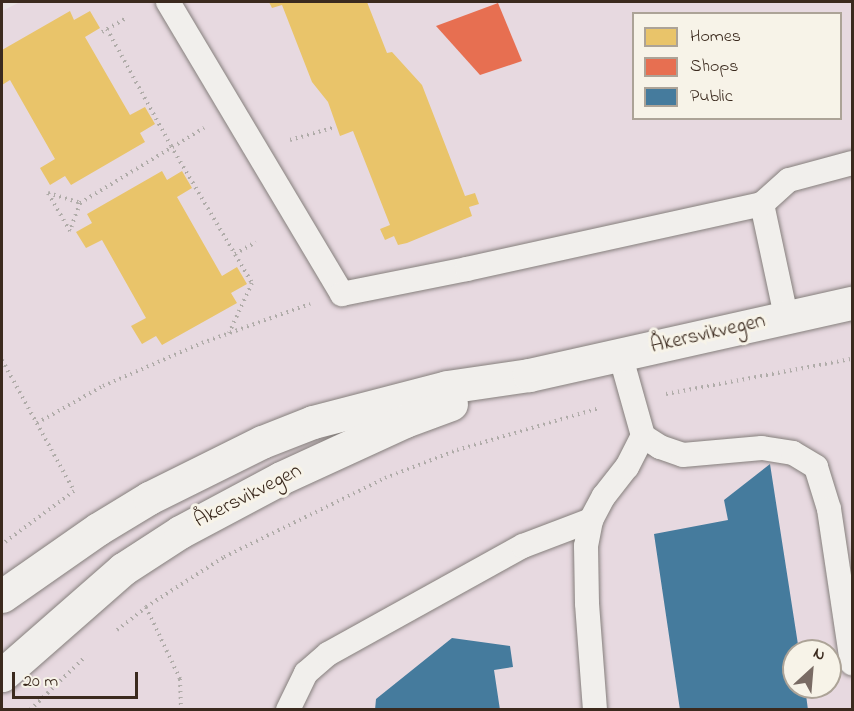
<!DOCTYPE html>
<html>
<head>
<meta charset="utf-8">
<style>
	body { margin:0 }
	#map { position:relative; width:854px; height:711px; overflow:hidden; background:#ebe5e5; font-family:"Indie Flower",sans-serif }
	div>[style] { position:absolute }
	.built>* { inset:0; background:#e7d9e0 }
	.homes>* { inset:0; background:#e9c46a }
	.shops>* { inset:0; background:#e76f51 }
	.public>* { inset:0; background:#457b9d }
	.path>* { height:4px; margin-top:-2px; transform-origin:0; background:repeating-linear-gradient(90deg,#b0aca9 0 1.5px,transparent 0 6px) }
	.roads { filter:drop-shadow(0 0 2px #857f7c) drop-shadow(0 0 2px #857f7c) }
	.lane>* { height:24px; margin:-12px; padding:0 12px; transform-origin:12px; border-radius:12px; background:#f1efec }
	.secondary>* { height:33px; margin:-16.5px; padding:0 16.5px; transform-origin:16.5px; border-radius:16.5px; background:#f1efec }
	span { translate:-50% -50%; white-space:nowrap; text-align:center; line-height:1.15; -webkit-text-stroke:6px #f7f3e8; paint-order:stroke }
	.street-label { font-size:21px; color:#3b2a1e }
	.frame { position:absolute; inset:0; border:3px solid #3b2a1e; pointer-events:none }
	.legend { position:absolute; left:632px; top:12px; width:210px; height:108px; box-sizing:border-box; background:#f7f3e8; border:2px solid #aca397; margin:0; padding:8px 10px; list-style:none; font-size:18px; color:#3b2a1e }
	.legend li { display:flex; align-items:center; gap:12px; height:30px }
	.legend b { width:30px; border:2px solid #aca397 }
	.north { position:absolute; left:782px; top:639px; width:60px; height:60px; box-sizing:border-box; background:#f7f3e8; border:2px solid #aca397; border-radius:50%; rotate:26deg; font-size:16px; font-weight:700; line-height:24px; text-align:center; color:#3b2a1e }
	.north::after { content:''; display:block; margin:auto; width:21px; height:27px; background:#796b64; clip-path:polygon(50% 0,100% 100%,50% 72%,0 100%) }
	.scale { position:absolute; left:12px; top:672px; width:126px; height:27px; box-sizing:border-box; border:3px solid #3b2a1e; border-top:0; padding-left:8px; font-size:18px; line-height:21px; white-space:nowrap; color:#3b2a1e; -webkit-text-stroke:4px #f7f3e8; paint-order:stroke }
</style>
</head>
<body>
<div id="map">
	<div class="built">
		<i style="clip-path:polygon(evenodd,20px 2px,852px 2px,852px 709px,2px 710px,2px 11px,20px 2px,634px 14px,840px 14px,840px 118px,634px 118px,634px 14px,20px 2px,794px 651px,830px 651px,830px 687px,794px 687px,794px 651px)"></i>
	</div>
	<div class="homes">
		<i style="clip-path:polygon(269px 2px,367px 2px,387px 53px,392px 52px,422px 85px,465px 196px,475px 193px,479px 204px,469px 207px,472px 216px,407px 243px,398px 245px,394px 236px,385px 240px,380px 229px,390px 225px,353px 131px,340px 136px,328px 102px,312px 82px,282px 5px,272px 8px)"></i>
		<i style="clip-path:polygon(70px 11px,74px 20px,90px 11px,100px 28px,85px 37px,130px 115px,145px 107px,155px 124px,140px 133px,145px 142px,71px 185px,65px 176px,50px 185px,40px 168px,55px 159px,10px 80px,2px 85px,2px 50px)"></i>
		<i style="clip-path:polygon(162px 171px,167px 180px,182px 171px,192px 188px,177px 197px,222px 276px,237px 267px,247px 284px,231px 293px,237px 303px,162px 345px,156px 336px,142px 344px,131px 326px,146px 318px,102px 240px,86px 248px,76px 232px,92px 223px,87px 214px)"></i>
	</div>
	<div class="shops">
		<i style="clip-path:polygon(498px 3px,522px 61px,480px 75px,436px 26px)"></i>
	</div>
	<div class="public">
		<i style="clip-path:polygon(770px 464px,799px 651px,794px 651px,794px 687px,805px 687px,808px 710px,680px 710px,654px 534px,728px 520px,724px 500px)"></i>
		<i style="clip-path:polygon(452px 638px,510px 646px,513px 667px,494px 670px,500px 710px,375px 710px,376px 699px)"></i>
	</div>
	<div class="path">
		<i style="left:107px;top:29px;width:133px;rotate:61.3deg"></i>
		<i style="left:171px;top:146px;width:159px;rotate:59.4deg"></i>
		<i style="left:252px;top:283px;width:55px;rotate:114.7deg"></i>
		<i style="left:102px;top:32px;width:28px;rotate:-30deg"></i>
		<i style="left:290px;top:140px;width:44px;rotate:-15.9deg"></i>
		<i style="left:80px;top:203px;width:30px;rotate:110deg"></i>
		<i style="left:70px;top:231px;width:44px;rotate:-120.1deg"></i>
		<i style="left:48px;top:193px;width:34px;rotate:17deg"></i>
		<i style="left:80px;top:203px;width:145px;rotate:-31.2deg"></i>
		<i style="left:235px;top:254px;width:24px;rotate:-30deg"></i>
		<i style="left:2px;top:360px;width:149px;rotate:61.2deg"></i>
		<i style="left:74px;top:491px;width:89px;rotate:143.6deg"></i>
		<i style="left:666px;top:394px;width:189px;rotate:-10.7deg"></i>
		<i style="left:37px;top:423px;width:76px;rotate:-29.3deg"></i>
		<i style="left:103px;top:386px;width:108px;rotate:-23.5deg"></i>
		<i style="left:202px;top:343px;width:115px;rotate:-19.9deg"></i>
		<i style="left:146px;top:607px;width:80px;rotate:64.7deg"></i>
		<i style="left:180px;top:679px;width:31px;rotate:88deg"></i>
		<i style="left:117px;top:630px;width:37px;rotate:-38deg"></i>
		<i style="left:146px;top:607px;width:93px;rotate:-32.7deg"></i>
		<i style="left:224px;top:557px;width:179px;rotate:-26.1deg"></i>
		<i style="left:385px;top:478px;width:77px;rotate:-21.3deg"></i>
		<i style="left:457px;top:450px;width:149px;rotate:-16.4deg"></i>
		<i style="left:30px;top:710px;width:78px;rotate:-44deg"></i>
	</div>
	<div class="roads">
		<div class="lane">
			<i style="left:168px;top:2px;width:340px;rotate:59.2deg"></i>
			<i style="left:342px;top:294px;width:127px;rotate:-11.3deg"></i>
			<i style="left:467px;top:269px;width:302px;rotate:-12.4deg"></i>
			<i style="left:786px;top:316px;width:115px;rotate:-102.1deg"></i>
			<i style="left:762px;top:204px;width:36px;rotate:-42deg"></i>
			<i style="left:789px;top:180px;width:65px;rotate:-15.1deg"></i>
			<i style="left:620px;top:354px;width:85px;rotate:74.3deg"></i>
			<i style="left:643px;top:436px;width:20px;rotate:33deg"></i>
			<i style="left:660px;top:447px;width:24px;rotate:19deg"></i>
			<i style="left:683px;top:455px;width:79px;rotate:-5.1deg"></i>
			<i style="left:762px;top:448px;width:31px;rotate:9deg"></i>
			<i style="left:793px;top:453px;width:27px;rotate:31deg"></i>
			<i style="left:816px;top:467px;width:44px;rotate:72.8deg"></i>
			<i style="left:829px;top:509px;width:156px;rotate:81.5deg"></i>
			<i style="left:288px;top:710px;width:41px;rotate:-64.1deg"></i>
			<i style="left:306px;top:673px;width:29px;rotate:-41deg"></i>
			<i style="left:328px;top:654px;width:223px;rotate:-29deg"></i>
			<i style="left:523px;top:546px;width:73px;rotate:-20.9deg"></i>
			<i style="left:595px;top:710px;width:107px;rotate:-94.3deg"></i>
			<i style="left:587px;top:603px;width:57px;rotate:-91deg"></i>
			<i style="left:586px;top:546px;width:26px;rotate:-79deg"></i>
			<i style="left:591px;top:520px;width:27px;rotate:-62deg"></i>
			<i style="left:604px;top:496px;width:37px;rotate:-52deg"></i>
			<i style="left:627px;top:467px;width:35px;rotate:-63deg"></i>
		</div>
		<div class="secondary">
			<i style="left:2px;top:596px;width:117px;rotate:-34.9deg"></i>
			<i style="left:98px;top:529px;width:60px;rotate:-31.3deg"></i>
			<i style="left:149px;top:498px;width:126px;rotate:-26.4deg"></i>
			<i style="left:262px;top:442px;width:55px;rotate:-21.4deg"></i>
			<i style="left:313px;top:422px;width:138px;rotate:-14.6deg"></i>
			<i style="left:447px;top:387px;width:83px;rotate:-8.3deg"></i>
			<i style="left:529px;top:375px;width:331px;rotate:-12.6deg"></i>
			<i style="left:2px;top:675px;width:161px;rotate:-41.2deg"></i>
			<i style="left:123px;top:569px;width:68px;rotate:-33deg"></i>
			<i style="left:180px;top:532px;width:115px;rotate:-28.1deg"></i>
			<i style="left:281px;top:478px;width:136px;rotate:-24.7deg"></i>
			<i style="left:405px;top:421px;width:49px;rotate:-20.3deg"></i>
		</div>
	</div>
	<div class="street-label">
		<span style="left:708px;top:334px;rotate:-13deg">Åkersvikvegen</span>
		<span style="left:248px;top:496px;rotate:-27deg">Åkersvikvegen</span>
	</div>
	<div class="frame"></div>
	<ul class="legend">
	<li><b style="height:16px;background:#e9c46a"></b>Homes</li>
	<li><b style="height:16px;background:#e76f51"></b>Shops</li>
	<li><b style="height:16px;background:#457b9d"></b>Public</li>
	</ul>
	<div class="north">N</div>
	<div class="scale">20 m</div>
</div>
</body>
</html>
